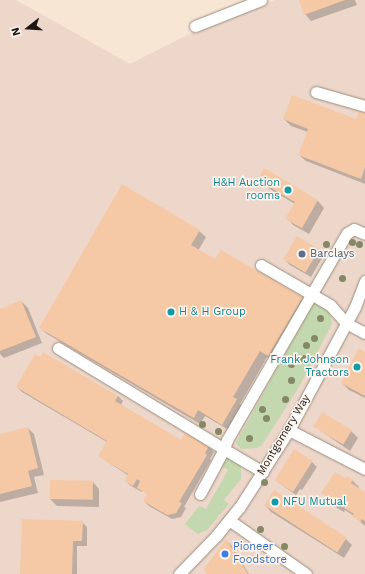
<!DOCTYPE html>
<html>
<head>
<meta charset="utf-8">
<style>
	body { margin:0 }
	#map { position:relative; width:365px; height:574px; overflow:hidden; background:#f8e6d5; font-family:"Work Sans",sans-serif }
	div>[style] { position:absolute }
	.commercial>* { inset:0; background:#edd7ca }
	.green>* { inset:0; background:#c4d8af }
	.shadow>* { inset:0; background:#0003 }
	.building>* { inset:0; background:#f6c9a6; transform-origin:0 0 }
	.roads { filter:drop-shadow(0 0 1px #9d8c7d) drop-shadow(0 0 1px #9d8c7d) }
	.minor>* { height:11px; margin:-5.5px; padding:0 5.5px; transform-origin:5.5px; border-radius:5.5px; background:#fff }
	.trees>* { width:7px; height:7px; margin:-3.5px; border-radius:50%; background:#858864 }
	.dots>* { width:11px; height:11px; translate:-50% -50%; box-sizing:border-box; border:2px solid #fdf6ef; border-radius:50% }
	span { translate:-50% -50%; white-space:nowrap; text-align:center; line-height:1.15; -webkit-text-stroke:3px #fdf6ef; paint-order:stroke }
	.culture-label { font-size:11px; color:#0d838f }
	.right { translate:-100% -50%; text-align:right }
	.left { translate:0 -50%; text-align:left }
	.service-label { font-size:11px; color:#4e5e75 }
	.street-label { font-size:11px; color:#1d1610 }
	.shop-label { font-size:11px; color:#366cbe }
	.north { position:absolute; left:8px; top:8px; width:40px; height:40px; -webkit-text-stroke:3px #fdf6ef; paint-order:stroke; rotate:253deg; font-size:11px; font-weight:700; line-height:16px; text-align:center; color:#1d1610 }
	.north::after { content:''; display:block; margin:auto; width:14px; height:18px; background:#1d1610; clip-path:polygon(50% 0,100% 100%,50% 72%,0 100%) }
</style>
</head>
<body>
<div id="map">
	<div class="commercial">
		<i style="clip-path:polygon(0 0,16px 0,130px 64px,203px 27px,275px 0,365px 0,365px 574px,0 574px)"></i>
	</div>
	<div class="green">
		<i style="clip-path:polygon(313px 303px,322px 304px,330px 314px,332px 324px,299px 387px,262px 445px,257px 448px,241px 449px,236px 443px)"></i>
		<i style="clip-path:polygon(229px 456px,238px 460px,241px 467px,241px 479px,224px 500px,229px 504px,207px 530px,198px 534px,185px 524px,199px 506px,206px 509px,228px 470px,218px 463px)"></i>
	</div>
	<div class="shadow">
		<i style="clip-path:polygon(300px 0,355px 0,357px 5px,311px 21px,305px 14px)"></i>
		<i style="clip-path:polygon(365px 110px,365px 184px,306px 161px,299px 155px,308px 132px,291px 126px,284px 119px,357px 121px)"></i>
		<i style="clip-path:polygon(265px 170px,318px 201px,324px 208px,309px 234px,293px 225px,287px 218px,295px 204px,265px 186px,259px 180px)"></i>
		<i style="clip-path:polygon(199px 231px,206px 237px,198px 251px,216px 261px,302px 298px,308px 304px,275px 362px,267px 357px,240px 404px,243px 407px,229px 430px,205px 416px,200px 424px,47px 334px,40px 328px)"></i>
		<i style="clip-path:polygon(298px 238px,319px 250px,324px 255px,311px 277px,290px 265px,285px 260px)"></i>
		<i style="clip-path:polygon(21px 301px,28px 308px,42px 343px,4px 358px,0 354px,0 310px)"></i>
		<i style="clip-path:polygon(365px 353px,365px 398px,349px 390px,342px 383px)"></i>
		<i style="clip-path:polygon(17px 387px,118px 396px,123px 401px,121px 405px,182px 441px,186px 434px,209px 447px,214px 452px,210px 459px,211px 460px,184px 507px,186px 508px,181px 517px,172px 519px,149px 506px,144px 501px,151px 497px,142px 490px,142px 492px,131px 486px,126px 481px,129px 476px,99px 456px,107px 442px,22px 392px)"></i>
		<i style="clip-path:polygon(314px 426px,351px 431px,358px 438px,350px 451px)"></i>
		<i style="clip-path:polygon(28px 428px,34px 434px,44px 475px,34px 477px,38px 493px,0 502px,0 435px)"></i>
		<i style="clip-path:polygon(312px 462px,317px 467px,302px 490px,300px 489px,296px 495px,279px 483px)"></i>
		<i style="clip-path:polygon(346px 480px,353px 481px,359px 487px,358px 489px,365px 493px,365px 526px,354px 516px,345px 510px,344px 512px,337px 508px,323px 493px)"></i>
		<i style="clip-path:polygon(93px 482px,99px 489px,99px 507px,57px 506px,50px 499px)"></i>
		<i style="clip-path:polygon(265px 505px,346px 539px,352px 545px,344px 558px,271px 512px)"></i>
		<i style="clip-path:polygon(82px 522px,87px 527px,87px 546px,77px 546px,77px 574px,21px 574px)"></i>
		<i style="clip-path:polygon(226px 540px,231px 545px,249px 574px,208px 574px)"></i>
	</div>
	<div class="building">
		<i style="clip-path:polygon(299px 0,345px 0,304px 15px)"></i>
		<i style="clip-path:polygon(292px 95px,356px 119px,361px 108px,365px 109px,365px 167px,361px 179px,298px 155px,308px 129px,283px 119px)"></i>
		<i style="clip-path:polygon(264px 168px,318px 200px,302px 228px,285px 219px,295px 202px,258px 180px)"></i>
		<i style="clip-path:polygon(122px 184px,200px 230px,191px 245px,215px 259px,221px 250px,303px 297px,268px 356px,260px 351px,233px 397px,237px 399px,222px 425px,198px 410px,194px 418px,39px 328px)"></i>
		<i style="left:297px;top:236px;width:26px;height:27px;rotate:31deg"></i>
		<i style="clip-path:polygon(21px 300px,36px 337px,0 351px,0 309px)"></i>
		<i style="clip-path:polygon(359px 348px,365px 352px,365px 396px,341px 383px)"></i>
		<i style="clip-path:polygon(43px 352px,118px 396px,115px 401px,181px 440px,185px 432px,209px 446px,205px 453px,207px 455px,179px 502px,182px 503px,176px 513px,167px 515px,143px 501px,147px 494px,137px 488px,140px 481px,137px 479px,133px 486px,125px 481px,128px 474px,98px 456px,107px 441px,16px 387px,35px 354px,40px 357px)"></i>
		<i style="left:322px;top:412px;width:35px;height:17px;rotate:31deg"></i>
		<i style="clip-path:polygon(28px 427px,38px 468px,28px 471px,32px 486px,0 494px,0 434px)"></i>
		<i style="left:294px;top:449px;width:22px;height:37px;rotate:32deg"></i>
		<i style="clip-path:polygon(335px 472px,345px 478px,347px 476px,353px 480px,351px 483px,365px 492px,365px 521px,362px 519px,360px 522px,352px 516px,354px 514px,338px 504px,337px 506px,329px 502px,331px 499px,321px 493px)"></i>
		<i style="left:50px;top:480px;width:43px;height:19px;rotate:1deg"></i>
		<i style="left:274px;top:490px;width:87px;height:18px;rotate:33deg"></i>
		<i style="clip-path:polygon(22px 519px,83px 521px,82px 541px,73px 541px,72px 574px,20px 574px)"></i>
		<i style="clip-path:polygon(226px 539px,248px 574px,207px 574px,204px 569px)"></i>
	</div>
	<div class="roads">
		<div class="minor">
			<i style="left:195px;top:26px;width:71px;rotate:-21.5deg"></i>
			<i style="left:316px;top:92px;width:51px;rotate:15.9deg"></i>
			<i style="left:261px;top:265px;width:80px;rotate:30.1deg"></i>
			<i style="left:330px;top:305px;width:24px;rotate:48deg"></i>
			<i style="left:346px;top:323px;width:21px;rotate:28deg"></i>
			<i style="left:58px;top:348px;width:194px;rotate:31.3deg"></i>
			<i style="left:224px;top:449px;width:51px;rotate:118.1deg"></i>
			<i style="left:289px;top:430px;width:85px;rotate:27.2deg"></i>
			<i style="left:263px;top:472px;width:45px;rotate:-149.5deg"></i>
			<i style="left:224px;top:449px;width:9px;rotate:-72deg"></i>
			<i style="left:227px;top:440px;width:239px;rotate:-59.9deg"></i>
			<i style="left:347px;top:233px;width:8px;rotate:-30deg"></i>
			<i style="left:354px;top:229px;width:12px;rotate:24deg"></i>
			<i style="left:229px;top:520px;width:94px;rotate:35deg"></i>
			<i style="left:179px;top:574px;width:53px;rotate:-45.8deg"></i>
			<i style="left:216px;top:536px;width:36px;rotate:-51deg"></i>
			<i style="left:239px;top:508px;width:93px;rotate:-57.3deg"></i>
			<i style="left:289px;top:430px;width:140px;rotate:-61.8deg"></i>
			<i style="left:355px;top:307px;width:28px;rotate:-69deg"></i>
		</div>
	</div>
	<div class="trees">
		<i style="left:352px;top:242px"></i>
		<i style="left:326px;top:244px"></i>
		<i style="left:359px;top:244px"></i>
		<i style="left:342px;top:278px"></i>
		<i style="left:320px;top:318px"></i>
		<i style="left:314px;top:338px"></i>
		<i style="left:306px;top:345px"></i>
		<i style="left:303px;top:358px"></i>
		<i style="left:291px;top:364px"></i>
		<i style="left:291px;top:380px"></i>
		<i style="left:285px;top:399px"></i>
		<i style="left:262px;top:409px"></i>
		<i style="left:266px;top:418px"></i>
		<i style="left:202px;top:424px"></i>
		<i style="left:218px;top:431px"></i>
		<i style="left:249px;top:438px"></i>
		<i style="left:264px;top:482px"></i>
		<i style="left:260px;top:529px"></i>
		<i style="left:284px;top:546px"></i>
	</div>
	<div class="dots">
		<i style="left:288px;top:190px;background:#0f9aa8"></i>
		<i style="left:302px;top:254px;background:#5c6f8a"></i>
		<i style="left:171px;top:312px;background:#0f9aa8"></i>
		<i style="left:357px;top:367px;background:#0f9aa8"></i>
		<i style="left:275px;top:502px;background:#0f9aa8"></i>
		<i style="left:225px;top:554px;background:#3f7fe0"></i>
	</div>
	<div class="culture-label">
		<span class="right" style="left:280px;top:190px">H&amp;H Auction<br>rooms</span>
		<span class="left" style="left:179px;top:312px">H &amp; H Group</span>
		<span class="right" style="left:349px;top:367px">Frank Johnson<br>Tractors</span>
		<span class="left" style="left:283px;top:502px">NFU Mutual</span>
	</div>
	<div class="service-label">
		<span class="left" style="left:310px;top:254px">Barclays</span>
	</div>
	<div class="street-label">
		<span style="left:284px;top:435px;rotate:-59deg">Montgomery Way</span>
	</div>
	<div class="shop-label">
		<span class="left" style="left:233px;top:554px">Pioneer<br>Foodstore</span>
	</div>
	<div class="north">N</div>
</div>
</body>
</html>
